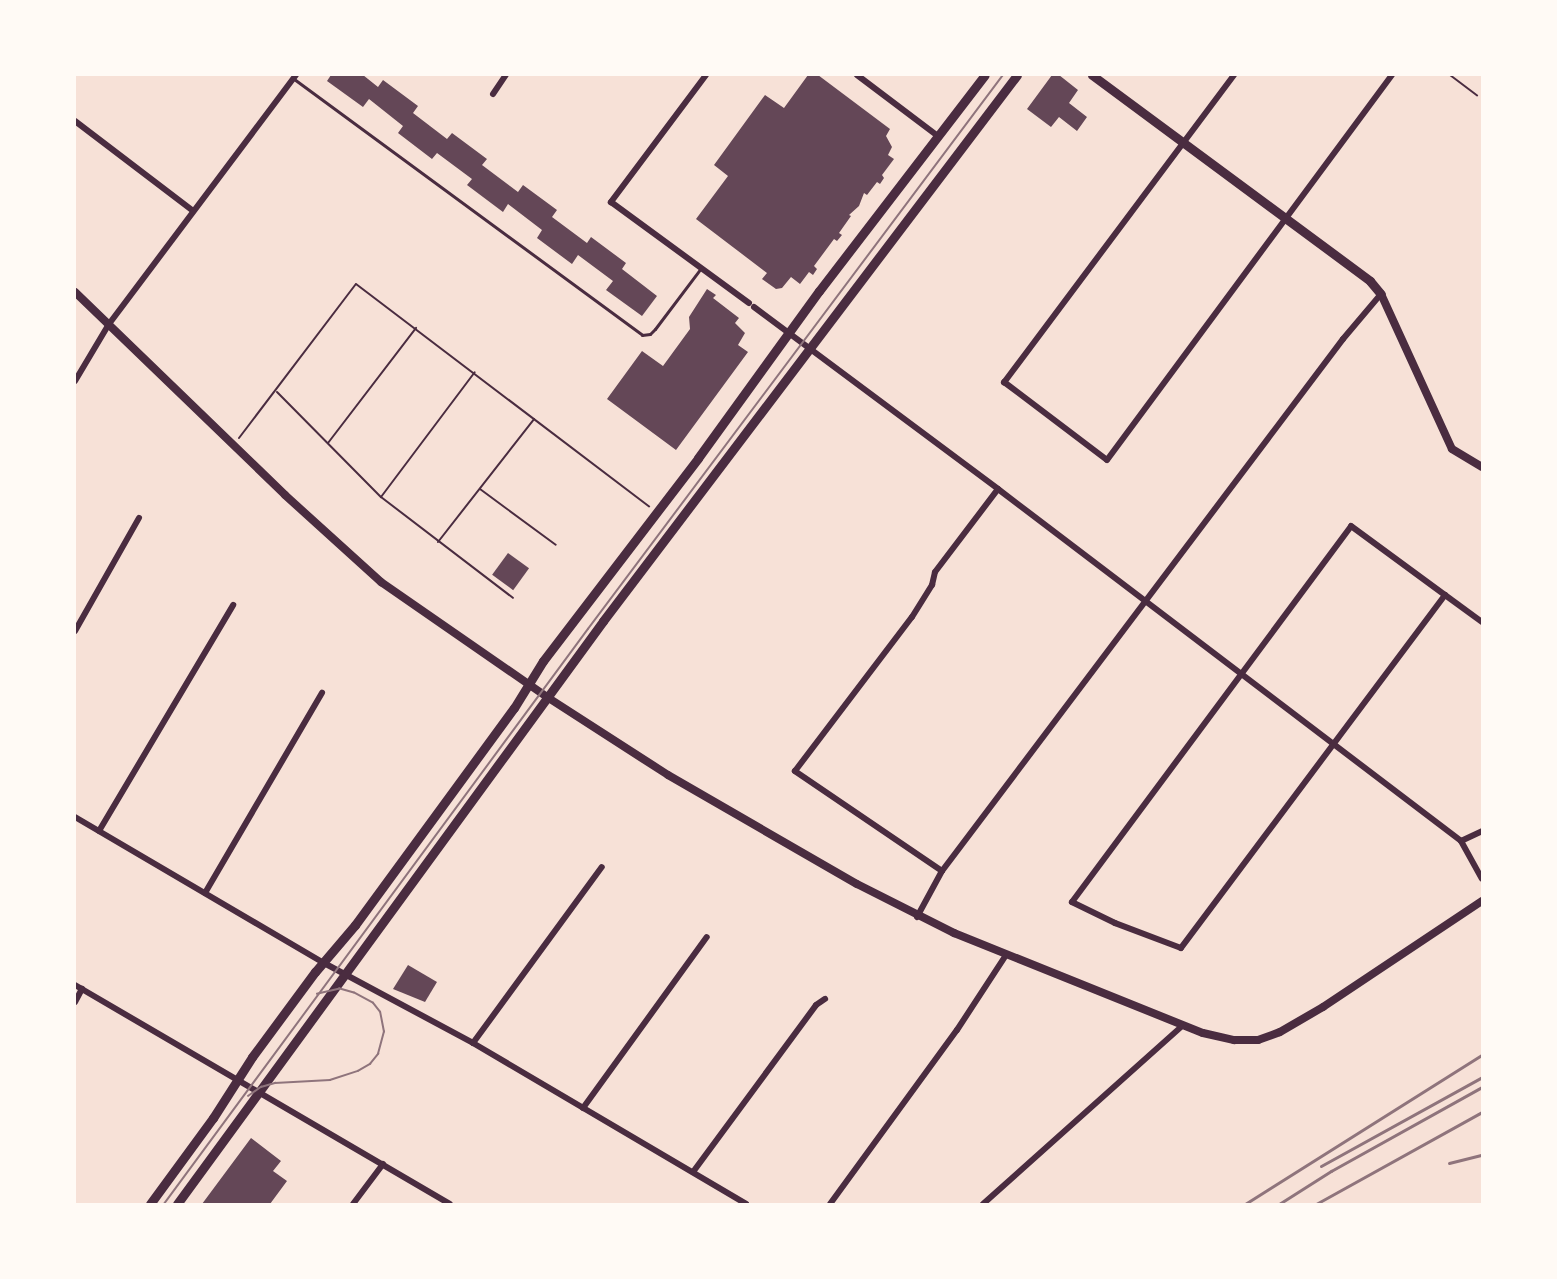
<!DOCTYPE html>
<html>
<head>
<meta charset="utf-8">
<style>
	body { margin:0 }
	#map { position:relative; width:1557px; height:1279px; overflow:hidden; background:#f7e1d7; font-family:"IBM Plex Sans",sans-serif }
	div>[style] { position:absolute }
	.building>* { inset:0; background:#644757; transform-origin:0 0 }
	.path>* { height:2px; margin:-1px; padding:0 1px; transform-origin:1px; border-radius:1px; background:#4a2c40 }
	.service>* { height:3px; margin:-1.5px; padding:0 1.5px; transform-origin:1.5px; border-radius:1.5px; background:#4a2c40 }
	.minor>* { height:6px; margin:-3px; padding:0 3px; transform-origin:3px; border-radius:3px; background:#4a2c40 }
	.tertiary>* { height:8px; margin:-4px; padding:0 4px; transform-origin:4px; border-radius:4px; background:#4a2c40 }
	.secondary>* { height:9px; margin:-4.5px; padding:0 4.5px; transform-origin:4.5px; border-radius:4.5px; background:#4a2c40 }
	.tram>* { height:1.5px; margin:-0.75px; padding:0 0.75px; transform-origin:0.75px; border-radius:0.75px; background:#8f747c }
	.rail>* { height:3px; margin:-1.5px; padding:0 1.5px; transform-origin:1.5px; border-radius:1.5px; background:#8f747c }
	span { translate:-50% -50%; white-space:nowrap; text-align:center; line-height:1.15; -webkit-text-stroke:6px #fffaf5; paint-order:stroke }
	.frame { position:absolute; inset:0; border:76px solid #fffaf5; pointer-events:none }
</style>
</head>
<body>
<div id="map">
	<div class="building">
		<i style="clip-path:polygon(331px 75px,363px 75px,378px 87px,383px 80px,418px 106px,413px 113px,447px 139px,452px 133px,487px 159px,482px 165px,518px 192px,523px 185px,557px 210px,552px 217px,587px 243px,591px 237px,626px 263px,622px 269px,657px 296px,642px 316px,606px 290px,613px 281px,578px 255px,572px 264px,537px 238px,542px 230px,508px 204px,503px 212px,467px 185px,472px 179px,437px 153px,432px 159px,398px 133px,403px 126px,369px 99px,363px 107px,327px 81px)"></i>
		<i style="clip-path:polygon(808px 75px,818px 75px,890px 129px,886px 136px,892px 147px,888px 155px,894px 159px,882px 175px,884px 178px,880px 184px,877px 182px,867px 195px,864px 193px,859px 206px,849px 215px,851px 216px,839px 233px,842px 235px,837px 241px,834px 239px,814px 266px,817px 269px,813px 275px,809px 272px,800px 284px,791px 277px,782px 288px,776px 289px,762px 279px,767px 273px,696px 219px,728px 176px,714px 165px,765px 95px,784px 108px)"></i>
		<i style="clip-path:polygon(1052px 75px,1059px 75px,1078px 90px,1069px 103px,1087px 117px,1077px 131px,1059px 117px,1051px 127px,1027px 109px)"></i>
		<i style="clip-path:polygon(707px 289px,716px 295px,713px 298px,739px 318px,735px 323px,745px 333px,738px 345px,748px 352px,676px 450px,607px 399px,642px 351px,663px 366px,690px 329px,689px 317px)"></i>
		<i style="left:508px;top:553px;width:26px;height:27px;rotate:36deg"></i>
		<i style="clip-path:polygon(408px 965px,437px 982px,425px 1002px,393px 989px)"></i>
		<i style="clip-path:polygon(251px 1138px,281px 1161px,273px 1171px,287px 1181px,270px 1204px,202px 1204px)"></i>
	</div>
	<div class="path">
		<i style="left:1450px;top:75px;width:34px;rotate:37deg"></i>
		<i style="left:277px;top:392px;width:148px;rotate:45.3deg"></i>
		<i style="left:381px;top:497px;width:166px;rotate:37.4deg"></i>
		<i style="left:239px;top:438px;width:193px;rotate:-52.8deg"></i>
		<i style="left:356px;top:284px;width:368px;rotate:37.2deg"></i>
		<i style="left:328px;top:443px;width:145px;rotate:-52.6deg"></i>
		<i style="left:480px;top:489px;width:94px;rotate:36.4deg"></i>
		<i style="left:381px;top:497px;width:156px;rotate:-53.1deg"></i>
		<i style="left:438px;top:542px;width:156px;rotate:-52deg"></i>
	</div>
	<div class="service">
		<i style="left:294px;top:79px;width:432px;rotate:36.3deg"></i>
		<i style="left:642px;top:335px;width:8px;rotate:-7deg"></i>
		<i style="left:650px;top:334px;width:7px;rotate:-45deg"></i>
		<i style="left:655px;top:329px;width:76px;rotate:-53deg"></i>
	</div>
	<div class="minor">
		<i style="left:706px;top:75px;width:159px;rotate:126.8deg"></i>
		<i style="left:611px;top:202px;width:171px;rotate:36.2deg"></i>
		<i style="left:857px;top:75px;width:101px;rotate:37deg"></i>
		<i style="left:1234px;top:75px;width:384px;rotate:126.8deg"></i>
		<i style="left:1004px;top:382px;width:129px;rotate:37.1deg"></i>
		<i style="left:1107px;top:460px;width:479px;rotate:-53.5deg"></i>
		<i style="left:493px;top:94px;width:23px;rotate:-56deg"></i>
		<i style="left:75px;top:121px;width:148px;rotate:37.3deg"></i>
		<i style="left:754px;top:307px;width:304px;rotate:36.7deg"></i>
		<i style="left:998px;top:489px;width:582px;rotate:37.24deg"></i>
		<i style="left:1461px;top:841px;width:43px;rotate:61.1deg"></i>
		<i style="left:75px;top:381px;width:66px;rotate:-59.2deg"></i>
		<i style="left:109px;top:324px;width:311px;rotate:-53.1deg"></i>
		<i style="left:1445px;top:595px;width:441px;rotate:126.8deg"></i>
		<i style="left:1181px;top:948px;width:71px;rotate:-159.3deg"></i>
		<i style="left:1115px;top:923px;width:48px;rotate:-154deg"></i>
		<i style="left:1072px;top:902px;width:468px;rotate:-53.4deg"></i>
		<i style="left:1351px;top:526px;width:117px;rotate:36.3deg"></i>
		<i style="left:1445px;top:595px;width:46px;rotate:36.1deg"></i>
		<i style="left:75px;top:631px;width:130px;rotate:-60.5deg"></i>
		<i style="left:75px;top:817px;width:289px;rotate:30.4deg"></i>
		<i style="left:324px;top:963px;width:169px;rotate:28.2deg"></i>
		<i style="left:473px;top:1043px;width:317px;rotate:30.5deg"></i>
		<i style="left:99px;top:831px;width:263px;rotate:-59.3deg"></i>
		<i style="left:1461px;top:841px;width:23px;rotate:-25deg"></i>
		<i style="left:942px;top:871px;width:178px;rotate:-145.8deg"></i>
		<i style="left:795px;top:771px;width:193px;rotate:-52.8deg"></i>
		<i style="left:912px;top:617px;width:38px;rotate:-58deg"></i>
		<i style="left:932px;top:585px;width:13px;rotate:-77deg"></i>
		<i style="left:935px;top:572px;width:104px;rotate:-52.8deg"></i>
		<i style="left:205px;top:893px;width:232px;rotate:-59.7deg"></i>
		<i style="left:917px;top:917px;width:52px;rotate:-61.5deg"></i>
		<i style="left:942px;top:871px;width:666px;rotate:-52.99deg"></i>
		<i style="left:1343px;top:339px;width:59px;rotate:-49.8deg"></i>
		<i style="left:75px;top:985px;width:434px;rotate:30.3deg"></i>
		<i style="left:75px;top:1002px;width:15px;rotate:-62deg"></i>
		<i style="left:473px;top:1043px;width:218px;rotate:-53.8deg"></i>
		<i style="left:583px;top:1108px;width:211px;rotate:-54.1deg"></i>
		<i style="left:693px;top:1172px;width:207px;rotate:-53.6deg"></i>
		<i style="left:816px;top:1005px;width:11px;rotate:-34deg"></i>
		<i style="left:353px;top:1204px;width:50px;rotate:-53.1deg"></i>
		<i style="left:830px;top:1204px;width:215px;rotate:-53.9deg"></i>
		<i style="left:957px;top:1030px;width:90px;rotate:-56.8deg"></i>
		<i style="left:983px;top:1204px;width:268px;rotate:-41.8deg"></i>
	</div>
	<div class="tertiary">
		<i style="left:75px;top:292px;width:292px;rotate:44deg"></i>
		<i style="left:285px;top:495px;width:130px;rotate:42.2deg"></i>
		<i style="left:381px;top:582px;width:202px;rotate:34.7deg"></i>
		<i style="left:547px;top:697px;width:144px;rotate:32.8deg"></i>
		<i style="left:668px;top:775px;width:218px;rotate:30deg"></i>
		<i style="left:857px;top:884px;width:109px;rotate:26.8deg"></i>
		<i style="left:954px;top:933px;width:268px;rotate:21.9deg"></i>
		<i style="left:1203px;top:1033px;width:32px;rotate:13deg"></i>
		<i style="left:1234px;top:1040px;width:24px"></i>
		<i style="left:1258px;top:1040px;width:23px;rotate:-20deg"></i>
		<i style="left:1280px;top:1032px;width:50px;rotate:-30.2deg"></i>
		<i style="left:1323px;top:1007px;width:191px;rotate:-33.7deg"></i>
		<i style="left:1381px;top:294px;width:170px;rotate:65.4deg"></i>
		<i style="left:1452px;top:449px;width:35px;rotate:31deg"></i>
	</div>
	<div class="secondary">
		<i style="left:1092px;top:75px;width:346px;rotate:36.5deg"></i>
		<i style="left:1370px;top:281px;width:17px;rotate:50deg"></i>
		<i style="left:150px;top:1204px;width:107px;rotate:-53.8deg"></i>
		<i style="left:213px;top:1118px;width:72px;rotate:-57.4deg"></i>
		<i style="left:252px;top:1057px;width:106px;rotate:-53.5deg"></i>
		<i style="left:315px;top:972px;width:62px;rotate:-49.6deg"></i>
		<i style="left:355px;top:925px;width:269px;rotate:-53.8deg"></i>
		<i style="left:514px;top:708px;width:55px;rotate:-58.3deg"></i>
		<i style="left:543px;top:661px;width:255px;rotate:-52.6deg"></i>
		<i style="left:698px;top:458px;width:206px;rotate:-54.1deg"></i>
		<i style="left:819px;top:291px;width:272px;rotate:-52.5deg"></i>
		<i style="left:177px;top:1204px;width:722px;rotate:-53.84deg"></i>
		<i style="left:603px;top:621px;width:685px;rotate:-52.83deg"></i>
	</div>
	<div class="tram">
		<i style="left:248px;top:1096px;width:16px;rotate:-35deg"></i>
		<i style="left:261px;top:1087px;width:15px;rotate:-16deg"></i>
		<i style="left:275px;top:1083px;width:55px;rotate:-3.1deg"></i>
		<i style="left:330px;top:1080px;width:29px;rotate:-18deg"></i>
		<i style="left:358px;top:1071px;width:14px;rotate:-30deg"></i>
		<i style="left:370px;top:1064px;width:13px;rotate:-51deg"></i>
		<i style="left:378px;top:1054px;width:23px;rotate:-75deg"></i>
		<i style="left:384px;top:1032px;width:20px;rotate:-101deg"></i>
		<i style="left:380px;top:1012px;width:11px;rotate:-128deg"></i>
		<i style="left:373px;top:1003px;width:21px;rotate:-152deg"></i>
		<i style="left:354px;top:993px;width:15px;rotate:-164deg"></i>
		<i style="left:340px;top:989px;width:23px;rotate:167deg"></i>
		<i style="left:164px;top:1204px;width:714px;rotate:-53.6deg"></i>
		<i style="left:588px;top:629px;width:692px;rotate:-53.16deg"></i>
	</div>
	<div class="rail">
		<i style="left:1449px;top:1163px;width:34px;rotate:-14deg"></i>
		<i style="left:1321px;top:1166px;width:184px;rotate:-28.9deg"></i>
		<i style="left:1245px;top:1204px;width:280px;rotate:-32.2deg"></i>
		<i style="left:1279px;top:1204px;width:62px;rotate:-32.4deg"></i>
		<i style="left:1331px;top:1171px;width:173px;rotate:-29.1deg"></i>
		<i style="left:1316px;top:1204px;width:190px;rotate:-29deg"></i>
	</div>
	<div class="frame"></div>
</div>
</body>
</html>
